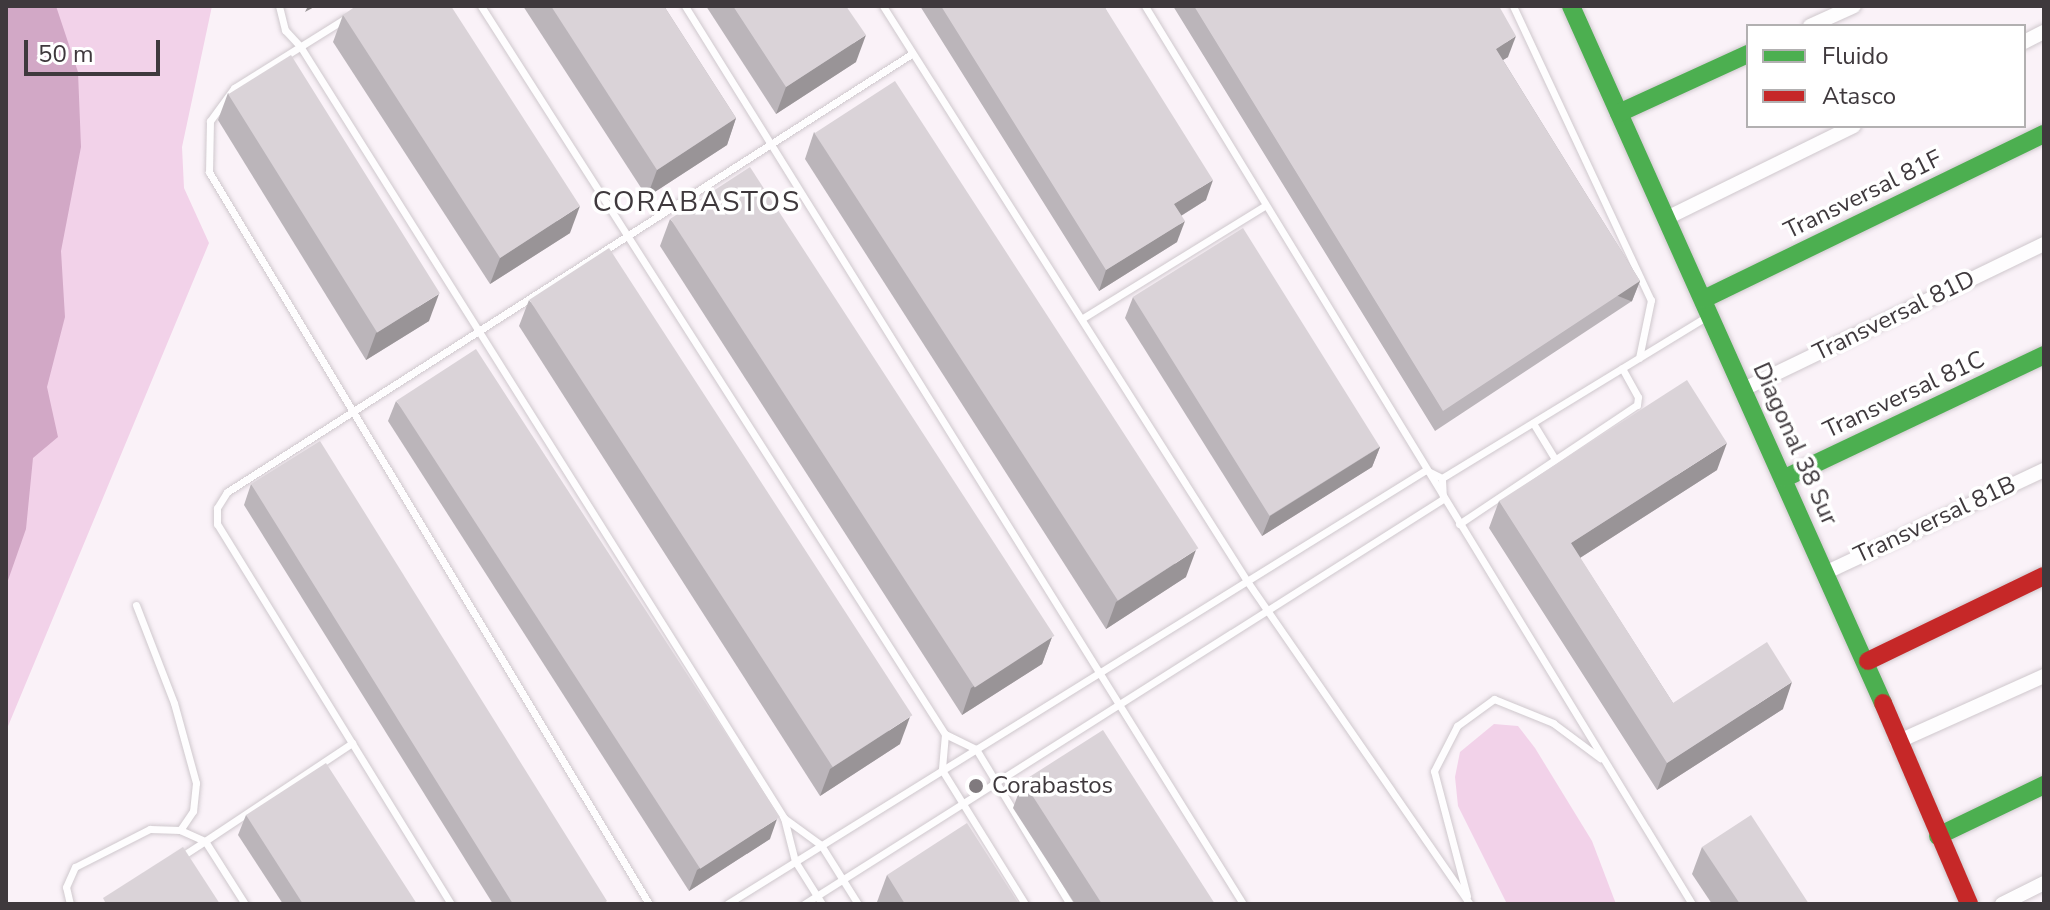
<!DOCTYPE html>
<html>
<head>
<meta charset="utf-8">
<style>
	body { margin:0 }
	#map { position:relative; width:2050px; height:910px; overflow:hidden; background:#faf2f8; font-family:"Nunito Sans",sans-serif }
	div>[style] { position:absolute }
	.green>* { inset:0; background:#f2d2e9 }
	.water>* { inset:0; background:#d2a8c6 }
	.roads { filter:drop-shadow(0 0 2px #cfc8cd) drop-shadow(0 0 2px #cfc8cd) }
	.lane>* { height:7px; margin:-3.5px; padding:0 3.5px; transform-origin:3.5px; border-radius:3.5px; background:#fefdfe }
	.street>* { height:14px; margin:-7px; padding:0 7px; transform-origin:7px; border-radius:7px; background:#fefdfe }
	.fast>* { height:18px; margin:-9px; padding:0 9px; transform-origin:9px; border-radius:9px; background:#4caf50 }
	.jam>* { height:18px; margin:-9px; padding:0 9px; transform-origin:9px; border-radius:9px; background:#c62828 }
	.wall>* { inset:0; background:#bbb5ba }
	.shaded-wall>* { inset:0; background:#999497; transform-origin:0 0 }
	.building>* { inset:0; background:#dad3d8; transform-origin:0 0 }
	.dots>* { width:22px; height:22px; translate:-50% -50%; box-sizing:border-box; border:4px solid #fff; border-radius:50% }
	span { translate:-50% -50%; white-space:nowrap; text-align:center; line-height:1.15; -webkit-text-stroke:7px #fff; paint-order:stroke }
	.street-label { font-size:24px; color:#3f393d }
	.poi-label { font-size:24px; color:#3f393d }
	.left { translate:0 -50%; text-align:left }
	.quarter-label { font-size:28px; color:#3f393d; letter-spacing:2px }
	.frame { position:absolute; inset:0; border:8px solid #3f393d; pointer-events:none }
	.legend { position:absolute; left:1746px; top:24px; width:280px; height:104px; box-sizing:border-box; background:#fff; border:2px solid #b2b0b1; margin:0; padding:10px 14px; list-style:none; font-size:24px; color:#3f393d }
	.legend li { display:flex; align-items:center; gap:16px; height:40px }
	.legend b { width:40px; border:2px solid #b2b0b1 }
	.scale { position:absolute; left:24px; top:40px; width:136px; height:36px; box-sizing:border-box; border:4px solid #3f393d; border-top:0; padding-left:10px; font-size:24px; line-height:28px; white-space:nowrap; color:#3f393d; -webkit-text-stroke:6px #fff; paint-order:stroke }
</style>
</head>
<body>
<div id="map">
	<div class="green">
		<i style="clip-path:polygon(6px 6px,212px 6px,182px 147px,184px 188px,209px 243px,6px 731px)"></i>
		<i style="clip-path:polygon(1494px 724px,1518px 726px,1535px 748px,1592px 841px,1616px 904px,1507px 904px,1458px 806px,1455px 777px,1460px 752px)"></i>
	</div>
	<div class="water">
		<i style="clip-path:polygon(6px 6px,56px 6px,78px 72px,81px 147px,61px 251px,65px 317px,47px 387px,58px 437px,33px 458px,26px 529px,6px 586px)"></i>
	</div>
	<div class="roads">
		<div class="lane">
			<i style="left:279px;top:6px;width:25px;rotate:76deg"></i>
			<i style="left:285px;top:30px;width:22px;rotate:47deg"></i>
			<i style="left:300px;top:46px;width:911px;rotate:57.91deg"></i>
			<i style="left:784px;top:818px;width:44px;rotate:75.7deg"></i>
			<i style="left:795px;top:861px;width:51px;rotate:57.9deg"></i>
			<i style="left:481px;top:6px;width:863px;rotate:57.49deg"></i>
			<i style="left:945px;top:734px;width:34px;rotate:26deg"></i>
			<i style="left:976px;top:749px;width:181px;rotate:58.8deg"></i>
			<i style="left:685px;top:6px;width:1057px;rotate:58.14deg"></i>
			<i style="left:883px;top:6px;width:681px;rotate:57.66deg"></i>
			<i style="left:1247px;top:581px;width:393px;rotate:55.4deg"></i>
			<i style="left:1145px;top:6px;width:1051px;rotate:58.65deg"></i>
			<i style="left:1513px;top:6px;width:325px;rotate:64.9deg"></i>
			<i style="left:1651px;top:300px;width:59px;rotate:101.7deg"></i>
			<i style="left:346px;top:18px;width:132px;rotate:148deg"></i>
			<i style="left:234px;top:88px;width:41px;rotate:126deg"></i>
			<i style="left:210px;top:121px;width:51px;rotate:91.1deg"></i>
			<i style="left:209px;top:172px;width:854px;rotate:58.99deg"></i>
			<i style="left:1083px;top:318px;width:213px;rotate:-31.7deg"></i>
			<i style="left:1533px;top:423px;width:42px;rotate:58.6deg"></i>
			<i style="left:1442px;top:478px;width:313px;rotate:-31.4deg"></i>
			<i style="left:1459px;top:524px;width:214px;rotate:-33.8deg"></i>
			<i style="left:1637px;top:405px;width:8px;rotate:-83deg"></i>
			<i style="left:1638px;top:397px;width:33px;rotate:-119deg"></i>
			<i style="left:136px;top:605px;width:105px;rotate:68.8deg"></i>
			<i style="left:174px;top:703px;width:83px;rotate:74.6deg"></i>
			<i style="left:196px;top:783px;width:28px;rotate:96deg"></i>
			<i style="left:193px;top:811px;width:23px;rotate:124deg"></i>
			<i style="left:945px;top:734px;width:36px;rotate:95deg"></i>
			<i style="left:942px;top:770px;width:158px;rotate:58.2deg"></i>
			<i style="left:784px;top:818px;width:46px;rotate:36.1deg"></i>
			<i style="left:821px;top:845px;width:70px;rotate:57.9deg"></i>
			<i style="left:179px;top:858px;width:31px;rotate:-33deg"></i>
			<i style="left:205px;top:841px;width:75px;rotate:57.6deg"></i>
			<i style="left:1467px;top:896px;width:129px;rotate:-104.8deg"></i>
			<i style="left:1434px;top:771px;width:51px;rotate:-62.9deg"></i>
			<i style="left:1457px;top:726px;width:46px;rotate:-36.1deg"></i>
			<i style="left:1494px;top:699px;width:64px;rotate:22.1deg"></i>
			<i style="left:1553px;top:723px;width:59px;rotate:36.7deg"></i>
			<i style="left:70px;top:904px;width:17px;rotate:-103deg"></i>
			<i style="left:66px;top:887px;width:22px;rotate:-66deg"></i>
			<i style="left:75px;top:867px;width:84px;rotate:-26.9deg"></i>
			<i style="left:150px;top:829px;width:30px;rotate:2deg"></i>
			<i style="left:180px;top:830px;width:27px;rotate:24deg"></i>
			<i style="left:205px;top:841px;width:177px;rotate:-33.7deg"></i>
			<i style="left:451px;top:904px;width:446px;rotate:-121.6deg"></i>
			<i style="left:217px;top:524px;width:16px;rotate:-90deg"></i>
			<i style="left:217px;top:508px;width:19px;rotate:-58deg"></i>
			<i style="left:227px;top:492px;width:814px;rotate:-32.62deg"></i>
			<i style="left:727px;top:904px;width:823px;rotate:-31.84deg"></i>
			<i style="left:1426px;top:470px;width:18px;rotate:27deg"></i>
			<i style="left:804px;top:904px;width:757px;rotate:-32.37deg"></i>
			<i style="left:1443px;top:499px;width:21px;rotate:-93deg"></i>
		</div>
		<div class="street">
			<i style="left:1810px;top:26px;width:48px;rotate:-24.4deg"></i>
			<i style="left:2024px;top:42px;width:22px;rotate:-27deg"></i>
			<i style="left:1667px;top:218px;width:208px;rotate:-26.2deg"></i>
			<i style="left:1744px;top:389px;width:333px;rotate:-25.8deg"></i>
			<i style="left:1827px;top:572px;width:240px;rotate:-25.2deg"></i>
			<i style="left:1897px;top:742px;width:161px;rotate:-24.2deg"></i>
			<i style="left:2002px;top:904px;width:47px;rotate:-26.6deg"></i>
		</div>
		<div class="fast">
			<i style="left:1571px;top:6px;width:764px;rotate:65.89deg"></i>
			<i style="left:1619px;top:113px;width:142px;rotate:-24.6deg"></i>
			<i style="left:1704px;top:299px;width:378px;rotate:-25.9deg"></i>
			<i style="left:1785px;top:478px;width:287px;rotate:-25.4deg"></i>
			<i style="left:1938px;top:836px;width:118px;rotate:-25.7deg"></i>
		</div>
		<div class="jam">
			<i style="left:1868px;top:661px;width:195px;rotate:-25.8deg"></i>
			<i style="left:1883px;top:703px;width:219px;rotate:66.8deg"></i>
		</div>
	</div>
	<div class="wall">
		<i style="clip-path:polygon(523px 6px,664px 6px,736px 118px,727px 145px,647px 197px)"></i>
		<i style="clip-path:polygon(706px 6px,846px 6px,856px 62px,776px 114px)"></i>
		<i style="clip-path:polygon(920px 6px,1104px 6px,1206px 200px,1181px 216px,1177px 242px,1099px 291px)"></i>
		<i style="clip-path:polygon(1173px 6px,1499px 6px,1508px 57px,1503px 60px,1640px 281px,1632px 301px,1435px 431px)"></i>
		<i style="clip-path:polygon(343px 15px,570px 233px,490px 284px,333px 42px)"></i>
		<i style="clip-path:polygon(228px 93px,429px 321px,366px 360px,218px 120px)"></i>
		<i style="clip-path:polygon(814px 132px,1186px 577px,1106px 629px,805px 159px)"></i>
		<i style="clip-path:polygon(670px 219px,1052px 637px,1042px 664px,962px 715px,660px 246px)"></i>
		<i style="clip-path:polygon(1133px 297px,1380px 447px,1372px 467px,1262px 536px,1125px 318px)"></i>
		<i style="clip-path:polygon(529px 300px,900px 744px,820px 796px,519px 326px)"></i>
		<i style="clip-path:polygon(396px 401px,770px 839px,689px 891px,388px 421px)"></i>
		<i style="clip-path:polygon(1717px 470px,1580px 558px,1673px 703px,1783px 709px,1657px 790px,1489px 528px,1499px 501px)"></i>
		<i style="clip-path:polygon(251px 484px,606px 904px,493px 904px,244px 505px)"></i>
		<i style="clip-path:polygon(1023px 781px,1215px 904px,1075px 904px,1013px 808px)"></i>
		<i style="clip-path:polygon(246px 815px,417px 904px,283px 904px,238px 835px)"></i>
		<i style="clip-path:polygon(1702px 847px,1809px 904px,1712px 904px,1692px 874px)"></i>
		<i style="clip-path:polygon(887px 875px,1019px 904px,878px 904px,877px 902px)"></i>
	</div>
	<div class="shaded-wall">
		<i style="clip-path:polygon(308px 6px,316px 6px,305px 12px)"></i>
		<i style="clip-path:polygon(866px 35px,856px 62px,776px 114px,786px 87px)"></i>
		<i style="clip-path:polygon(1516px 36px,1508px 57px,1488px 69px,1496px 49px)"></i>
		<i style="clip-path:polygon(736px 118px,727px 145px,647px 197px,657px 170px)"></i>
		<i style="clip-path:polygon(1213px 180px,1206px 200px,1166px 225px,1174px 204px)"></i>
		<i style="clip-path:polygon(580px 206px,570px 233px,490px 284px,500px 258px)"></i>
		<i style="clip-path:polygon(1185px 221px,1177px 242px,1099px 291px,1106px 270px)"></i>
		<i style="left:1640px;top:281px;width:22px;height:236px;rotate:112deg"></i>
		<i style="clip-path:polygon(439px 294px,429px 321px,366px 360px,376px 333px)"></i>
		<i style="clip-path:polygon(1727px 443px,1717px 470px,1561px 570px,1571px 543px)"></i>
		<i style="clip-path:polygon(1380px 447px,1372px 467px,1262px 536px,1270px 516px)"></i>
		<i style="clip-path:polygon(1196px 550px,1186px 577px,1106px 629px,1116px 602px)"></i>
		<i style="clip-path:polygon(1052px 637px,1042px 664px,962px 715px,971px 688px)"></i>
		<i style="clip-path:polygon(1792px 682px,1783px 709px,1657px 790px,1667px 763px)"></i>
		<i style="clip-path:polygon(910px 717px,900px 744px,820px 796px,830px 769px)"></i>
		<i style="clip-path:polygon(777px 819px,770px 839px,689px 891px,697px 870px)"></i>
	</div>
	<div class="building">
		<i style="clip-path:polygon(356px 6px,451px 6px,580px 206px,500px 258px,343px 15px)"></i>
		<i style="clip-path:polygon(551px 6px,664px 6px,736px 118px,657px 170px)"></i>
		<i style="clip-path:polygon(733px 6px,846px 6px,866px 35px,786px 87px)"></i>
		<i style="clip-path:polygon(941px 6px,1104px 6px,1213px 180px,1174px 204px,1185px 221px,1106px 270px)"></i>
		<i style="clip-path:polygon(1194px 6px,1499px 6px,1516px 36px,1496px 49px,1640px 281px,1443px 411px)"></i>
		<i style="left:291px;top:55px;width:281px;height:74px;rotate:58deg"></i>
		<i style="left:895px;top:81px;width:557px;height:96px;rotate:57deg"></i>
		<i style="left:750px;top:167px;width:559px;height:95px;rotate:57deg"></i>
		<i style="left:1243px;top:228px;width:258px;height:130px;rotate:58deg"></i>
		<i style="left:609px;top:248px;width:557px;height:95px;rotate:57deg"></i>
		<i style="left:476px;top:349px;width:558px;height:95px;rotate:57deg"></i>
		<i style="clip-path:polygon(1687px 380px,1727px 443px,1571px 543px,1673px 703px,1767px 642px,1792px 682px,1667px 763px,1499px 501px)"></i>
		<i style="clip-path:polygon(320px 441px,607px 901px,603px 904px,513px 904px,251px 484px)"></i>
		<i style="clip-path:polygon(1103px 730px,1215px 904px,1102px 904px,1023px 781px)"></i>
		<i style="clip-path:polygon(326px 763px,417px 904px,303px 904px,246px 815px)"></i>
		<i style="clip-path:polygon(1751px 815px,1809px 904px,1740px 904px,1702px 847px)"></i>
		<i style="clip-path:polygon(967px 823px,1019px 904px,905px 904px,887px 875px)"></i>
		<i style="clip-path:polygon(183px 847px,220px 904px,106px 904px,103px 898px)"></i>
	</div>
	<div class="dots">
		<i style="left:976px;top:786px;background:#807a7e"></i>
	</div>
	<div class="street-label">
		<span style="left:1863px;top:195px;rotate:-26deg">Transversal 81F</span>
		<span style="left:1894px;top:316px;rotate:-26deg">Transversal 81D</span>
		<span style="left:1904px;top:395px;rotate:-25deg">Transversal 81C</span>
		<span style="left:1795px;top:444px;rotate:66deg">Diagonal 38 Sur</span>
		<span style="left:1935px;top:520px;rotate:-25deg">Transversal 81B</span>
	</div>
	<div class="poi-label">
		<span class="left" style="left:992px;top:786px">Corabastos</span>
	</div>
	<div class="quarter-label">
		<span style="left:697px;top:202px">CORABASTOS</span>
	</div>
	<div class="frame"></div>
	<ul class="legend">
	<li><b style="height:10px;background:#4caf50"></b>Fluido</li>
	<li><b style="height:10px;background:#c62828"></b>Atasco</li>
	</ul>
	<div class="scale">50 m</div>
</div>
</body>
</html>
